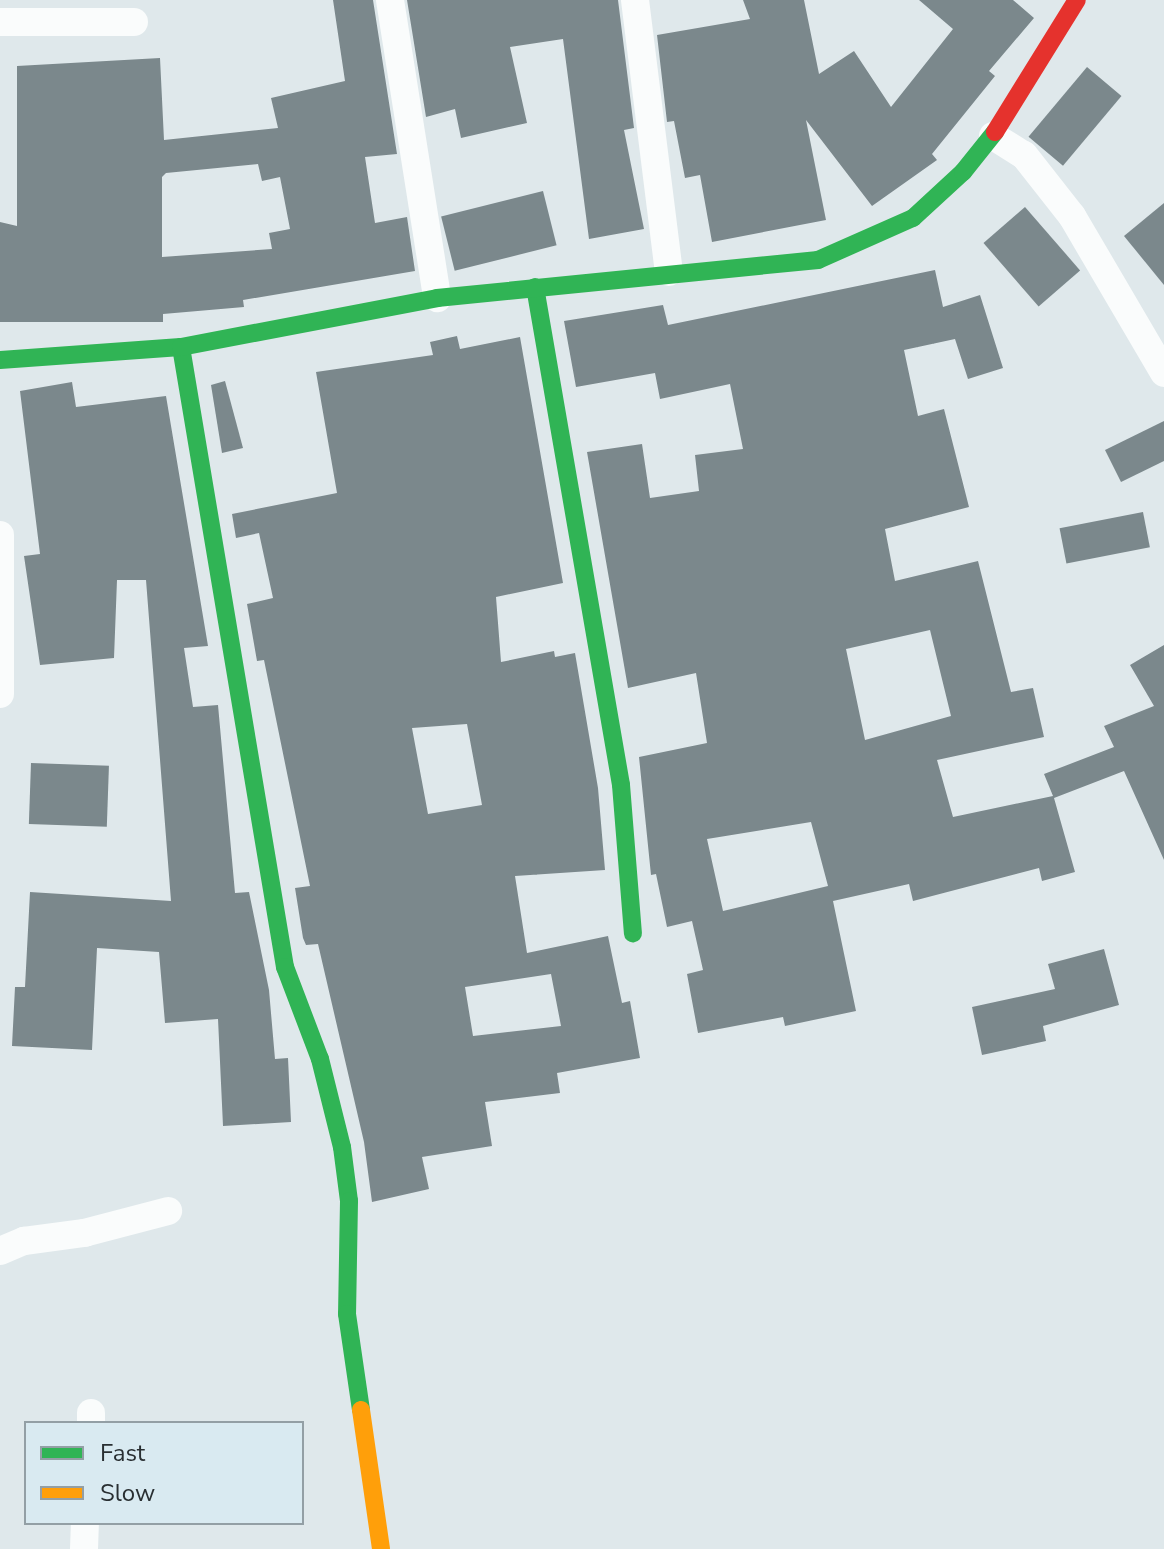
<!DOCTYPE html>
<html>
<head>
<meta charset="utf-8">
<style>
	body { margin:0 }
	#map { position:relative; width:1164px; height:1549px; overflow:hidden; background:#dfe8eb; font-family:"Nunito Sans",sans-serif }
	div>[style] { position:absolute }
	.building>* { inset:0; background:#7b888c; transform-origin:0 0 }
	.street>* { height:28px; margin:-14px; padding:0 14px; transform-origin:14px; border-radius:14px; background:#fafcfc }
	.fast>* { height:18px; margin:-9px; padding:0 9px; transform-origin:9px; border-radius:9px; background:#30b455 }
	.slow>* { height:18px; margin:-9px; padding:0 9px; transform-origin:9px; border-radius:9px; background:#ff9f0a }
	.jam>* { height:18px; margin:-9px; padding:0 9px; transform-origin:9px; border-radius:9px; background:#e5322d }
	span { translate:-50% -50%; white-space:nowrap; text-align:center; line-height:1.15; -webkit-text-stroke:8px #d9eaf1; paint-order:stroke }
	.legend { position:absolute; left:24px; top:1421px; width:280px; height:104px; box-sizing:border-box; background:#d9eaf1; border:2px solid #939fa5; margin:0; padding:10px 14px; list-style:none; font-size:24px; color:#292f32 }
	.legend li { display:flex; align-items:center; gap:16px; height:40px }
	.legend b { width:40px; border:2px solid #939fa5 }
</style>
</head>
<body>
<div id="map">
	<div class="building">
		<i style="clip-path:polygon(evenodd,333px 0,373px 0,397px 154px,365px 157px,375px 223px,407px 217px,415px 271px,243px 300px,244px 307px,163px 314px,163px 322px,0 322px,0 222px,17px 226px,17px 66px,160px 58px,164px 140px,278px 128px,271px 98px,345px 81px,333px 0,258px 164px,262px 181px,280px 177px,290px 229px,269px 233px,272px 249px,162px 257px,162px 177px,166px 173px,258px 164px)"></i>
		<i style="clip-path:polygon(407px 0,618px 0,634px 128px,624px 130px,644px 229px,589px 239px,563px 39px,510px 47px,527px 123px,461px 138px,455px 109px,426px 117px)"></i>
		<i style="clip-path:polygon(743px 0,804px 0,819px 74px,854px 51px,891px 107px,953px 29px,919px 0,1013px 0,1034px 18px,989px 71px,995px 76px,932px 154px,937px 160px,872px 206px,806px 120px,826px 220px,712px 242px,700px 175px,685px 178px,674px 121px,667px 122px,657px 35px,750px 19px)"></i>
		<i style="left:1087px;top:67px;width:45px;height:91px;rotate:40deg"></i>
		<i style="left:543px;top:191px;width:56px;height:105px;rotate:76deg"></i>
		<i style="clip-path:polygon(1164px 203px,1164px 285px,1124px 236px)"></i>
		<i style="left:1025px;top:207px;width:84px;height:55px;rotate:49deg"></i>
		<i style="clip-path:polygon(evenodd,935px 270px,943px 307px,980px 295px,1003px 368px,968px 379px,955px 339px,904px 350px,918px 416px,944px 409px,969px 507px,885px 529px,895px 581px,978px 561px,1011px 692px,1033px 688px,1044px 737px,937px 760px,953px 817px,1053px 796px,1044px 774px,1114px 747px,1104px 726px,1154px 706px,1130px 665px,1164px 645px,1164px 860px,1124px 771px,1054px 798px,1075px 872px,1042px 881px,1039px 868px,913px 901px,909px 884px,833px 901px,856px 1011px,785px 1026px,783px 1017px,698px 1033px,687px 974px,703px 970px,692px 921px,667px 927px,656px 874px,651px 875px,639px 757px,707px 743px,696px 673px,628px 688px,587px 452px,642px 444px,650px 498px,699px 491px,695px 455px,743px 449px,730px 384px,660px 399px,655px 373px,576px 387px,564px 321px,663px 305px,668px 325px,935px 270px,930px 630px,951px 716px,865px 740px,846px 649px,930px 630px,935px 270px,811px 822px,828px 886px,723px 911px,707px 839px,811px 822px)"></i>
		<i style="clip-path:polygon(evenodd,457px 336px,460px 349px,520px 337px,563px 583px,496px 597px,501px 662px,554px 651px,555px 657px,575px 653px,598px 788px,605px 870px,515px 876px,527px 953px,608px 936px,622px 1003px,630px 1001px,640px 1058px,557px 1073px,560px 1093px,485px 1102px,492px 1146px,422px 1157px,429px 1189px,372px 1202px,364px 1142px,318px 944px,306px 945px,303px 938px,295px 888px,310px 886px,264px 660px,257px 661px,247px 604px,273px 598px,259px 533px,236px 538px,232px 514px,337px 493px,316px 372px,433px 355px,430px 342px,457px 336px,467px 724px,482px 805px,428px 814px,412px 728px,467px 724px,457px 336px,551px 974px,561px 1026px,473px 1036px,465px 987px,551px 974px)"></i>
		<i style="clip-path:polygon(225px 381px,243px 448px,222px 453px,211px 385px)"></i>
		<i style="clip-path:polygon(72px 382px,76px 407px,166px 396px,208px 646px,184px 648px,193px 707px,218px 705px,235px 893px,249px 892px,269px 990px,275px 1059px,288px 1058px,291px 1122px,223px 1126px,218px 1019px,165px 1023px,159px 952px,97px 948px,92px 1050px,12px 1046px,15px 987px,25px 987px,30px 892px,171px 901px,146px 580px,117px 580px,114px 658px,40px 665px,24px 556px,40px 554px,20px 391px)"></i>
		<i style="clip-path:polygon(1164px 421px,1164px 461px,1121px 482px,1105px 450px)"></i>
		<i style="left:1143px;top:512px;width:36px;height:85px;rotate:79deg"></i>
		<i style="left:31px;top:763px;width:78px;height:61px;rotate:2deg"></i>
		<i style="clip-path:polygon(1104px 949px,1119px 1005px,1043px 1026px,1046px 1041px,982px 1055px,972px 1007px,1055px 989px,1048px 964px)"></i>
	</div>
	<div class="street">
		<i style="left:390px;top:0;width:302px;rotate:81deg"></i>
		<i style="left:635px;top:0;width:274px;rotate:82.9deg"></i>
		<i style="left:0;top:22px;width:134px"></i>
		<i style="left:993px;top:136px;width:36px;rotate:32deg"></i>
		<i style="left:1024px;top:155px;width:78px;rotate:51.8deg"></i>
		<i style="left:1072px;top:216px;width:182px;rotate:59.6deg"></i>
		<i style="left:0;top:535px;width:159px;rotate:90deg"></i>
		<i style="left:0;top:1251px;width:26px;rotate:-23deg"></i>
		<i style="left:24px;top:1241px;width:61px;rotate:-7.6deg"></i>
		<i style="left:84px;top:1233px;width:87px;rotate:-14.7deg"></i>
		<i style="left:91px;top:1423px;width:10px;rotate:-90deg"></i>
		<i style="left:84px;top:1549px;width:26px;rotate:-88deg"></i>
	</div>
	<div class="fast">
		<i style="left:535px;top:287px;width:505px;rotate:80.2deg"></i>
		<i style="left:621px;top:785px;width:149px;rotate:85.4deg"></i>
		<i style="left:181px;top:347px;width:629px;rotate:80.48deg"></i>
		<i style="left:285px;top:967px;width:98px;rotate:69.2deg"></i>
		<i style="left:320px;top:1059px;width:91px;rotate:76deg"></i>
		<i style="left:342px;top:1147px;width:54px;rotate:82.6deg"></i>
		<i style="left:349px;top:1201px;width:113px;rotate:91deg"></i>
		<i style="left:347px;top:1314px;width:97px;rotate:81.7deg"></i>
		<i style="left:0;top:360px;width:181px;rotate:-4.1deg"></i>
		<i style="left:181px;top:347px;width:261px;rotate:-10.8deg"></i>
		<i style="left:437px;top:298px;width:383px;rotate:-5.7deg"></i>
		<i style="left:818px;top:260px;width:104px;rotate:-23.9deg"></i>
		<i style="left:913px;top:218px;width:68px;rotate:-42.6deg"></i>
		<i style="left:963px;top:172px;width:51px;rotate:-51.3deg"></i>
	</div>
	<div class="slow">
		<i style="left:361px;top:1410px;width:140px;rotate:81.8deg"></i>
	</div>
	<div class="jam">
		<i style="left:995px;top:132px;width:155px;rotate:-58.2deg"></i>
	</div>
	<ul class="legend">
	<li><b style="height:10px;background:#30b455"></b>Fast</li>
	<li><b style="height:10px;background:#ff9f0a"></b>Slow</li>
	</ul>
</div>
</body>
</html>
